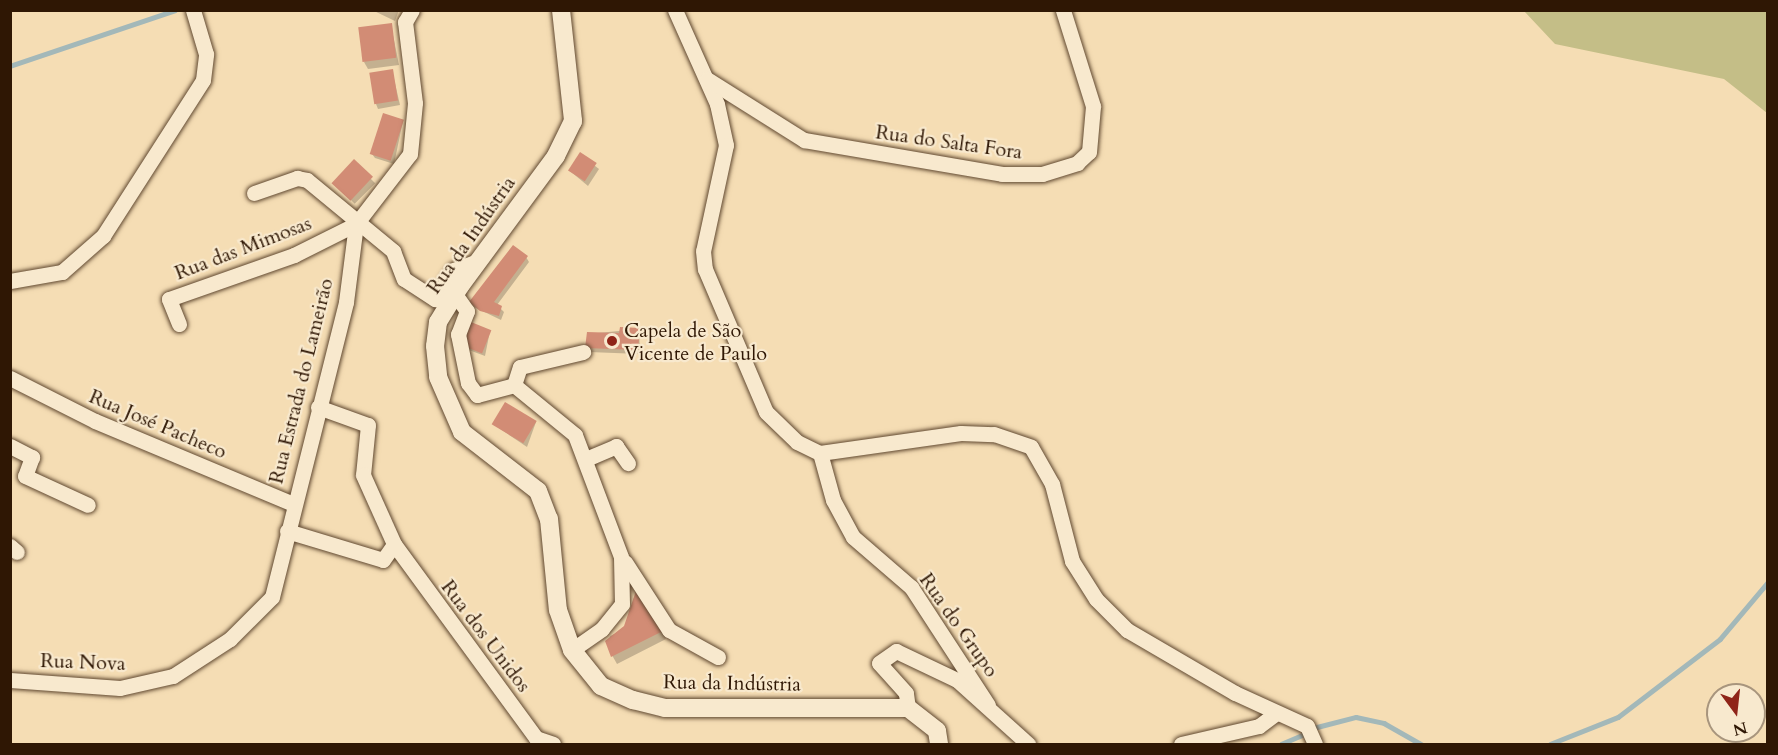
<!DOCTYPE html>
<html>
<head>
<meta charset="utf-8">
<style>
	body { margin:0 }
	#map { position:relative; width:1778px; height:755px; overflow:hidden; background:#f5ddb4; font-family:Cardo,serif }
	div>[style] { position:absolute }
	.green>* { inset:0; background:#c4be87 }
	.shadow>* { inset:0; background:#0003; transform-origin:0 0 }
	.stream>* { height:4.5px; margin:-2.25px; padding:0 2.25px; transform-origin:2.25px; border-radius:2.25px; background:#a3b8b9 }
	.building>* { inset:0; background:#d28c75; transform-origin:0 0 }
	.roads { filter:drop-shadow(0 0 2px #604830) drop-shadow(0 0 2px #604830) }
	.minor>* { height:15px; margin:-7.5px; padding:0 7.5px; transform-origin:7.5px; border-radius:7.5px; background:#f8e9ce }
	.tertiary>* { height:18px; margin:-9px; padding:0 9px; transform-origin:9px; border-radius:9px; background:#f8e9ce }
	.dots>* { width:16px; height:16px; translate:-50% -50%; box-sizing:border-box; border:3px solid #f8e9ce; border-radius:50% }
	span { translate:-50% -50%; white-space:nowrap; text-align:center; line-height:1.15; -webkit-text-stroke:4.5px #f8e9ce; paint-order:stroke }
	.street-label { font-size:20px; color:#2f1704 }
	.poi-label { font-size:20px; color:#2f1704 }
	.left { translate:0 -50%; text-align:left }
	.frame { position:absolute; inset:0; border:12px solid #2f1704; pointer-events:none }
	.north { position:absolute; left:1706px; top:683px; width:60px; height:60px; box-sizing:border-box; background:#f8e9ce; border:2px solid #a8957d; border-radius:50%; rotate:165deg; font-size:16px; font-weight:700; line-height:24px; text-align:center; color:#2f1704 }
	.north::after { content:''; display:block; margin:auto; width:21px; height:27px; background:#8f2418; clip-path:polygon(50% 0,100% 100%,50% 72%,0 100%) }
</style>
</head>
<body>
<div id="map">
	<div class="green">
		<i style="clip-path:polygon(1524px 11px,1767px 11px,1767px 113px,1724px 79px,1555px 44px)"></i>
	</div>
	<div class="shadow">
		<i style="clip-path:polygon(372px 10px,399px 10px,395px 21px)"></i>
		<i style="clip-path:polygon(391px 25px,399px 65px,368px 69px,364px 62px)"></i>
		<i style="clip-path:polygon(392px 70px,400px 105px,378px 109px,376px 104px)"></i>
		<i style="clip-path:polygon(403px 121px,394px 164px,375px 158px,372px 154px)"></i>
		<i style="clip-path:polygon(581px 155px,599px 169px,588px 186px,570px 171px)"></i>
		<i style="left:354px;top:162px;width:30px;height:29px;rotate:45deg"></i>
		<i style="clip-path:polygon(526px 257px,529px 262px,497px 305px,504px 312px,501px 320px,474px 307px,471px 302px)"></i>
		<i style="clip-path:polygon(639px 329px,640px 354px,589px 352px,588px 334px)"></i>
		<i style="clip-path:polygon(490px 331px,485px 356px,466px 349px,463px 345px)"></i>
		<i style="clip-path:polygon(536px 422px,527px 447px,493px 424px)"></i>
		<i style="clip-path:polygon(639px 594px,666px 639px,617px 664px,608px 648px,610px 636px,624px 630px,635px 607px,633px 599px)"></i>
	</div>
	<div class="stream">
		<i style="left:10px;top:66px;width:174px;rotate:-18.7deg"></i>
		<i style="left:1317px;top:727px;width:40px;rotate:-14.4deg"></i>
		<i style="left:1356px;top:717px;width:29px;rotate:12deg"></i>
		<i style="left:1384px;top:723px;width:43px;rotate:29.6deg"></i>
		<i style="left:1281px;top:744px;width:25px;rotate:-23deg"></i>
		<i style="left:1550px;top:744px;width:73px;rotate:-21.7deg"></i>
		<i style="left:1618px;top:717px;width:128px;rotate:-37.4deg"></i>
		<i style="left:1720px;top:639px;width:75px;rotate:-49.9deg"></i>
	</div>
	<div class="building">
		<i style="left:392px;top:23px;width:35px;height:34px;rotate:83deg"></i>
		<i style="left:393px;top:69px;width:32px;height:24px;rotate:81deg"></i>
		<i style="left:383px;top:113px;width:22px;height:43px;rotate:18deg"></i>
		<i style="left:580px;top:152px;width:20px;height:22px;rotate:33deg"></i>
		<i style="left:354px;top:159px;width:26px;height:33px;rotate:43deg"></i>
		<i style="clip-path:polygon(513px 245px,528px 256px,494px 302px,502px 306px,499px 316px,480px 311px,469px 302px)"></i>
		<i style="left:471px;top:322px;width:22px;height:25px;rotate:22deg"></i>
		<i style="clip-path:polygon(620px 327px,640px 328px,638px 350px,585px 348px,587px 332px,619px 333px)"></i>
		<i style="left:505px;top:402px;width:37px;height:26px;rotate:31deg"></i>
		<i style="clip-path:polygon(636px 591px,663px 631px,611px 657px,605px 641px,624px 626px)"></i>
	</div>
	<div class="roads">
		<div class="minor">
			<i style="left:675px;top:10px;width:103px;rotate:65.9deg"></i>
			<i style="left:717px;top:104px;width:42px;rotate:77.6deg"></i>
			<i style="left:726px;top:145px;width:108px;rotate:102.2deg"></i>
			<i style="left:703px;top:251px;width:18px;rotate:84deg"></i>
			<i style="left:705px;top:269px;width:155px;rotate:66.9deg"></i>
			<i style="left:766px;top:412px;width:43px;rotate:44.1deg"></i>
			<i style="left:797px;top:442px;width:25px;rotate:26deg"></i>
			<i style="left:820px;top:453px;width:142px;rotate:-8.1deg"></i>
			<i style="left:961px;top:433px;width:33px;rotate:2deg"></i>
			<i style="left:994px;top:434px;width:39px;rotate:19deg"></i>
			<i style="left:1031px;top:447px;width:43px;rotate:60.4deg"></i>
			<i style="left:1052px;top:484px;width:80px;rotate:75.4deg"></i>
			<i style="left:1072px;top:561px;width:45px;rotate:57.7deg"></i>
			<i style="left:1096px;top:599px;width:44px;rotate:45deg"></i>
			<i style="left:1127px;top:630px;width:125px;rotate:30.3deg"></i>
			<i style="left:1235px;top:693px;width:79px;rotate:24.6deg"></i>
			<i style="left:1307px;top:726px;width:20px;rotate:66deg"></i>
			<i style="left:707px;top:79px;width:115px;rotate:32.2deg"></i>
			<i style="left:804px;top:140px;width:201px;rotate:9.7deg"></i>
			<i style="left:1002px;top:174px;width:40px"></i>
			<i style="left:1042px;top:174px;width:37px;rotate:-17deg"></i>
			<i style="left:1077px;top:163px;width:16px;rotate:-43deg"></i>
			<i style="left:1089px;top:152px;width:46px;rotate:-85deg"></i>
			<i style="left:1093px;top:106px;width:101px;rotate:-107.4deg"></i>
			<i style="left:254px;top:193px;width:46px;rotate:-19.2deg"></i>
			<i style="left:297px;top:178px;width:10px;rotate:11deg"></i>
			<i style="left:307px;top:180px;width:112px;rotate:39.5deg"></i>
			<i style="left:393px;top:251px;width:30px;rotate:69deg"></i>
			<i style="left:404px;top:279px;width:37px;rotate:33deg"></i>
			<i style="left:435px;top:299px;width:35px;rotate:-57deg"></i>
			<i style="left:454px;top:270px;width:26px;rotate:-21deg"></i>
			<i style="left:10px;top:281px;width:53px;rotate:-9.8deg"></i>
			<i style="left:62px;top:272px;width:55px;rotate:-41.3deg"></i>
			<i style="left:103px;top:236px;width:185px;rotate:-57.3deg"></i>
			<i style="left:203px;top:80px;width:26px;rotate:-83deg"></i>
			<i style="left:206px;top:54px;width:46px;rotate:-106.5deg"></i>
			<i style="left:455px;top:294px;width:21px;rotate:55deg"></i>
			<i style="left:467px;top:311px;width:25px;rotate:111deg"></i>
			<i style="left:458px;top:334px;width:50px;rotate:78.5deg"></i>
			<i style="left:468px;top:383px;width:15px;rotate:53deg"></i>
			<i style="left:477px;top:395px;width:38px;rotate:-15deg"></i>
			<i style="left:179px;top:324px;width:27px;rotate:-112deg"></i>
			<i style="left:169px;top:299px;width:133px;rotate:-19.4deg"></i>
			<i style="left:294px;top:255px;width:69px;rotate:-26.6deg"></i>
			<i style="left:10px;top:378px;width:95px;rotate:26.8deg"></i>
			<i style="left:95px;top:421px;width:212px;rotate:22.7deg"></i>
			<i style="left:514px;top:385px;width:79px;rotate:39.3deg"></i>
			<i style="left:575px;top:435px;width:130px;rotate:69.3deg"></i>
			<i style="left:621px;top:557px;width:47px;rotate:88.8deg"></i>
			<i style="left:622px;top:604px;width:32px;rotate:129deg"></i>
			<i style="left:602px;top:629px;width:37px;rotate:145deg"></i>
			<i style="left:514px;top:385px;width:19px;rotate:-72deg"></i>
			<i style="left:520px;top:367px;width:65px;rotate:-13.4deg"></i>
			<i style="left:318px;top:407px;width:53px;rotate:19.8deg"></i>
			<i style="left:368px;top:425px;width:50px;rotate:95.7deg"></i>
			<i style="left:363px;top:475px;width:76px;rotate:65.8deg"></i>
			<i style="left:394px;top:544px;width:240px;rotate:53.8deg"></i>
			<i style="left:536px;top:738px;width:18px;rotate:19deg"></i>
			<i style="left:10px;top:446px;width:25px;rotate:27deg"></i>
			<i style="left:32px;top:457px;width:20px;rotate:110deg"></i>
			<i style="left:25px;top:476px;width:69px;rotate:24.7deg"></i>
			<i style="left:820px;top:453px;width:49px;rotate:74.5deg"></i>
			<i style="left:833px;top:500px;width:42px;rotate:61.6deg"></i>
			<i style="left:853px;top:537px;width:77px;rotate:40.8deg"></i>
			<i style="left:911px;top:587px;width:141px;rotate:56.9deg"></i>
			<i style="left:586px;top:459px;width:33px;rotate:-23deg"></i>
			<i style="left:616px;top:446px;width:21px;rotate:55deg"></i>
			<i style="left:287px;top:531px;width:100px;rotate:16.8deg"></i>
			<i style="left:383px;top:560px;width:19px;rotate:-55deg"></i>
			<i style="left:10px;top:546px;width:9px;rotate:41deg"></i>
			<i style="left:625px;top:562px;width:81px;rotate:57.1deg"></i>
			<i style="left:669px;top:630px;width:56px;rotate:28.9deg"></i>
			<i style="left:10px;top:680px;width:110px;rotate:4.2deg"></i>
			<i style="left:120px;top:688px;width:54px;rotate:-12.8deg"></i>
			<i style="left:173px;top:676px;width:68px;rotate:-33deg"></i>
			<i style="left:230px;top:639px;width:59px;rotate:-45deg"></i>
			<i style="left:272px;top:597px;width:304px;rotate:-75.9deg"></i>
			<i style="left:346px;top:302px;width:79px;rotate:-82.7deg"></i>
			<i style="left:356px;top:224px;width:88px;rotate:-52.4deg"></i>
			<i style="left:410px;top:154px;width:51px;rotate:-84.4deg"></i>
			<i style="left:415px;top:103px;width:82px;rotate:-97deg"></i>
			<i style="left:405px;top:22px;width:14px;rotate:-60deg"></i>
			<i style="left:908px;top:708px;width:15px;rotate:-98deg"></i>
			<i style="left:906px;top:693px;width:40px;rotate:-132deg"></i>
			<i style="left:879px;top:663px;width:21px;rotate:-35deg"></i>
			<i style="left:896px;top:651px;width:68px;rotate:25.4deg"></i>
			<i style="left:957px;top:680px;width:96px;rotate:42deg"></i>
			<i style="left:1181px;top:744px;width:80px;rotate:-13deg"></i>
			<i style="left:1259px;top:726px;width:20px;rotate:-37deg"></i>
		</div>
		<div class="tertiary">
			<i style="left:561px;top:10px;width:112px;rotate:83.8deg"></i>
			<i style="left:573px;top:121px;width:39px;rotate:116deg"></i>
			<i style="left:556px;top:156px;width:162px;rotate:126.4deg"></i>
			<i style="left:460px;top:286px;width:42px;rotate:121.4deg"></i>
			<i style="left:438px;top:322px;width:24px;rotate:97deg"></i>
			<i style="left:435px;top:346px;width:31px;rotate:84deg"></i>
			<i style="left:438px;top:377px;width:60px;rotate:66.4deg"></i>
			<i style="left:462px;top:432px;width:96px;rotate:37.8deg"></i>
			<i style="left:538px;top:491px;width:30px;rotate:69deg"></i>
			<i style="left:549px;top:519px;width:91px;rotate:84.4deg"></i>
			<i style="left:558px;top:610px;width:42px;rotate:70.7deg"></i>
			<i style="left:572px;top:650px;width:46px;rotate:51.1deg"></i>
			<i style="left:601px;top:686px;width:35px;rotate:24deg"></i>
			<i style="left:633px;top:700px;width:33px;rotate:14deg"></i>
			<i style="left:665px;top:708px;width:243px"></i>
			<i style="left:908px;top:708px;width:37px;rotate:38deg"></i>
			<i style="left:937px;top:731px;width:13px;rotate:81deg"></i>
		</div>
	</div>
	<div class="dots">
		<i style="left:612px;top:341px;background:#8f2418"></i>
	</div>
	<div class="street-label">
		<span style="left:949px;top:142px;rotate:8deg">Rua do Salta Fora</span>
		<span style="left:471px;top:235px;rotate:-55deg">Rua da Indústria</span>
		<span style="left:243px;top:248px;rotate:-21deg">Rua das Mimosas</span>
		<span style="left:301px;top:381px;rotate:-76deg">Rua Estrada do Lameirão</span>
		<span style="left:158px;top:424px;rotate:23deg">Rua José Pacheco</span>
		<span style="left:959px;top:625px;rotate:55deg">Rua do Grupo</span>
		<span style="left:486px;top:636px;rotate:53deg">Rua dos Unidos</span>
		<span style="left:83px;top:662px;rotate:2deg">Rua Nova</span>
		<span style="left:732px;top:683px;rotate:1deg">Rua da Indústria</span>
	</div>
	<div class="poi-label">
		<span class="left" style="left:624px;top:342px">Capela de São<br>Vicente de Paulo</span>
	</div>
	<div class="frame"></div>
	<div class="north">N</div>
</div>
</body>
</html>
